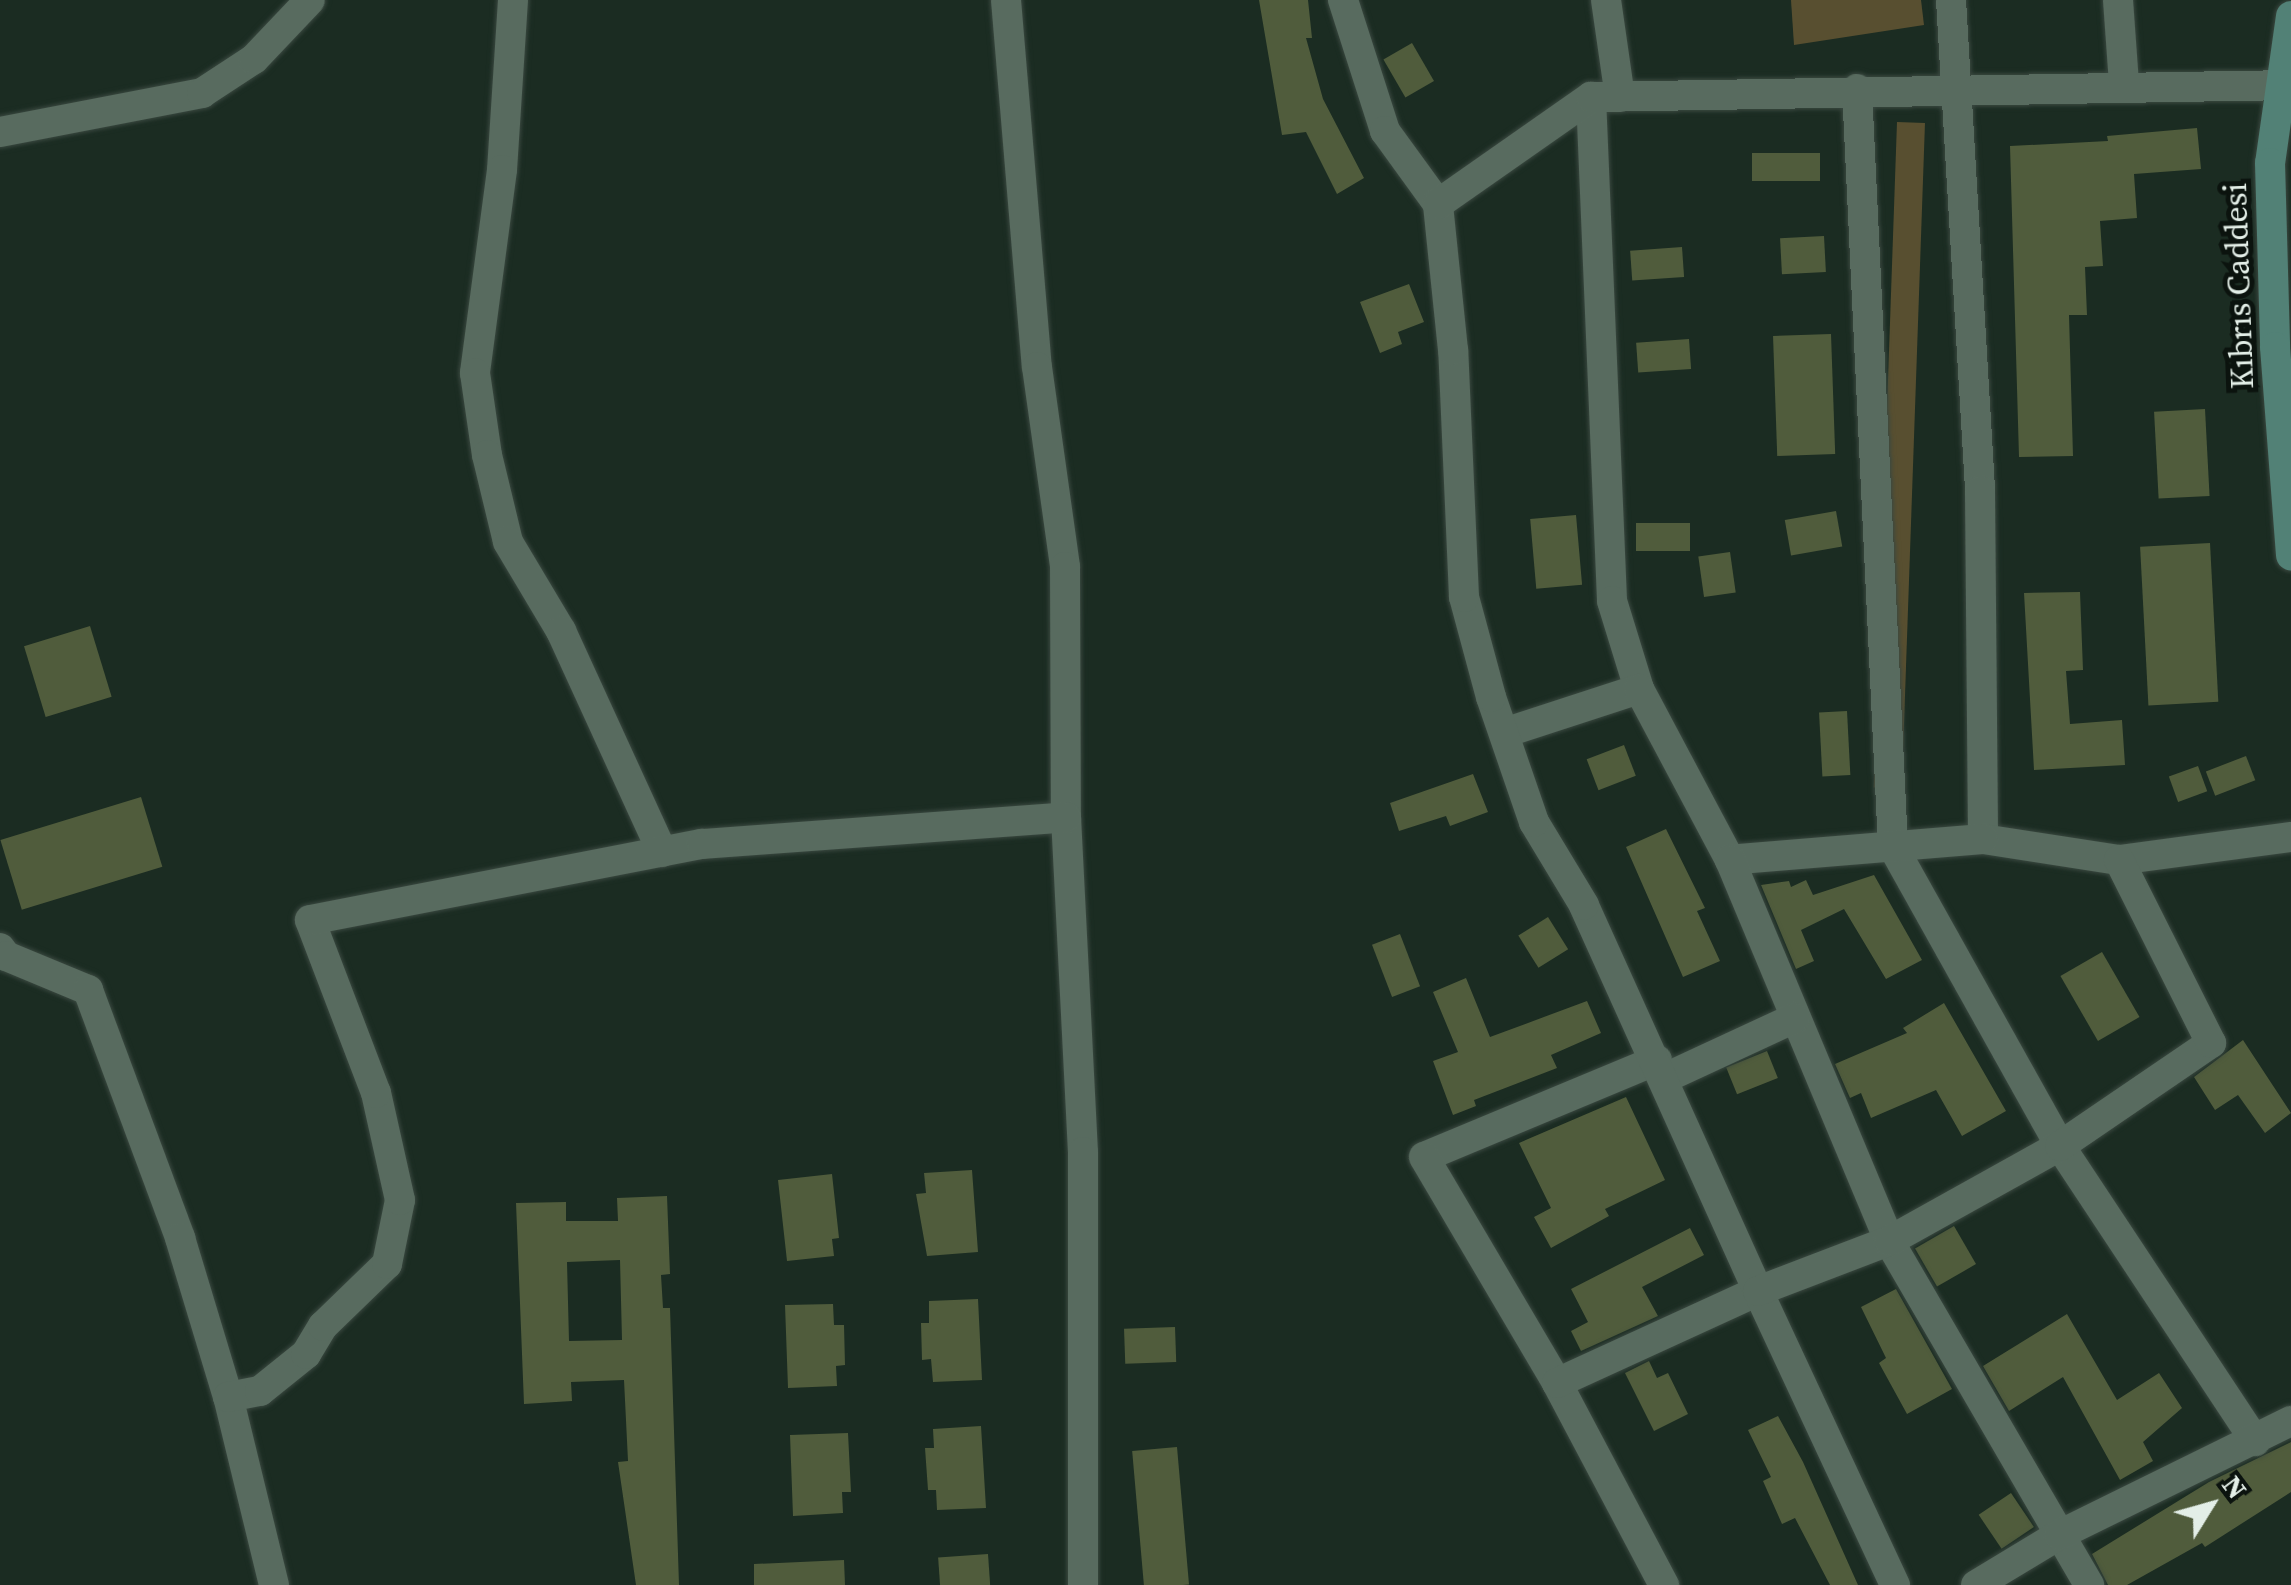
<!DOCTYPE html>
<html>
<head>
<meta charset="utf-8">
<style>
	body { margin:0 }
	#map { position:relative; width:2291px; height:1585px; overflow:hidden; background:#1b2c22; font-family:"Source Serif 4",serif }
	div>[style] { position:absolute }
	.green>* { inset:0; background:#584f30; transform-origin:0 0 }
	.building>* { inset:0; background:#505c3c; transform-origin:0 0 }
	.roads { filter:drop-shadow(0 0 2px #3a4840) drop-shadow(0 0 2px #3a4840) }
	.street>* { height:30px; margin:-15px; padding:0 15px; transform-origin:15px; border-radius:15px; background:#586b5f }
	.secondary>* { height:30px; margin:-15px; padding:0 15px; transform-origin:15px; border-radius:15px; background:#528176 }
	span { translate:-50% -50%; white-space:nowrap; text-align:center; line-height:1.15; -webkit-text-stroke:10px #0b130e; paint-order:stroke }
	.street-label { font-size:32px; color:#e3eee7 }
	.north { position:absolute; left:2161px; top:1455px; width:100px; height:100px; -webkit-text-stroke:8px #0b130e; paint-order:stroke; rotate:53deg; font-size:28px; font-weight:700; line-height:40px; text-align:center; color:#e3eee7 }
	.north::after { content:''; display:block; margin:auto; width:35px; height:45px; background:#e3eee7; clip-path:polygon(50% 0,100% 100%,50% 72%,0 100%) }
</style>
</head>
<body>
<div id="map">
	<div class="green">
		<i style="clip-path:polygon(1791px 0,1921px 0,1924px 25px,1794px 45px)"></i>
		<i style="left:1897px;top:122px;width:28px;height:666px;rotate:2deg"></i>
	</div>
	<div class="building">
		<i style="clip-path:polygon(1259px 0,1308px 0,1312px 38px,1306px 38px,1323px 99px,1364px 178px,1337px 194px,1306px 132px,1282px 135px)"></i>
		<i style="left:1412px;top:43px;width:44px;height:33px;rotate:60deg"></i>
		<i style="clip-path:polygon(2197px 128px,2201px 169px,2134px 174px,2137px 218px,2100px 221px,2103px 266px,2085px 267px,2087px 315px,2069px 315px,2073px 456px,2019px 457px,2010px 146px,2108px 141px,2107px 136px)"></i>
		<i style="left:1820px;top:153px;width:28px;height:68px;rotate:90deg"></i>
		<i style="left:1824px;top:236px;width:36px;height:44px;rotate:87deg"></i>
		<i style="left:1682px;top:247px;width:30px;height:52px;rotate:86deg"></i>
		<i style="clip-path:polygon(1409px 284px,1424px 322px,1398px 332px,1402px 344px,1380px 353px,1360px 302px)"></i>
		<i style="left:1831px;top:334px;width:120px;height:58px;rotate:88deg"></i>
		<i style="left:1689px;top:339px;width:30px;height:53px;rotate:86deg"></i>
		<i style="left:2205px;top:409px;width:87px;height:51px;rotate:87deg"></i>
		<i style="left:1836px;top:511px;width:36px;height:52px;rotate:80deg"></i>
		<i style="left:1576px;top:515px;width:70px;height:46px;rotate:85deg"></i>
		<i style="left:1690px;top:523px;width:28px;height:54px;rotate:90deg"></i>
		<i style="left:2210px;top:543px;width:159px;height:70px;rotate:87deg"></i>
		<i style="left:1730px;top:552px;width:41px;height:32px;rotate:82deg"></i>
		<i style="clip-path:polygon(2080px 592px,2083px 670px,2066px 671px,2070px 724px,2122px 720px,2125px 765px,2034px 770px,2024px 593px)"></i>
		<i style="left:90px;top:626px;width:74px;height:69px;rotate:73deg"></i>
		<i style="left:1847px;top:711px;width:64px;height:28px;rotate:87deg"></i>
		<i style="left:1624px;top:745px;width:33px;height:40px;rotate:69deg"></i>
		<i style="left:2246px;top:756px;width:26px;height:43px;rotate:69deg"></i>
		<i style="left:2198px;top:766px;width:27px;height:31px;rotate:70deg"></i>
		<i style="clip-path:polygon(1473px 774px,1488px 812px,1450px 826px,1446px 816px,1399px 831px,1390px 803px)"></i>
		<i style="left:141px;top:797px;width:73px;height:147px;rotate:73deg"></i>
		<i style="clip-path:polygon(1666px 829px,1705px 908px,1697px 911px,1720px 961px,1683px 977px,1626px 847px)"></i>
		<i style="clip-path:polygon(1874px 875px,1922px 960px,1886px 979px,1844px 909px,1801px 930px,1814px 961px,1796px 969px,1761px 885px,1789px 881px,1791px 887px,1806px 880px,1813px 895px)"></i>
		<i style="left:1548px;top:917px;width:38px;height:35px;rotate:58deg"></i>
		<i style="left:1400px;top:934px;width:56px;height:30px;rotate:69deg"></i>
		<i style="left:2102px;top:952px;width:75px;height:48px;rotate:60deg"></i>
		<i style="clip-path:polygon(1466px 978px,1490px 1037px,1587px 1001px,1601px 1033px,1551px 1055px,1557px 1068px,1474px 1100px,1476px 1106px,1453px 1115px,1433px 1061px,1458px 1052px,1433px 992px)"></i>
		<i style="clip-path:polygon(1944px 1003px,2006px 1111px,1962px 1136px,1936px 1090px,1871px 1118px,1861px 1093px,1850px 1098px,1835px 1064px,1907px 1033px,1903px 1028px)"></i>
		<i style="clip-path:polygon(2243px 1040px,2291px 1113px,2265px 1133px,2238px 1095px,2215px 1110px,2194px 1077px)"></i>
		<i style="left:1767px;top:1051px;width:29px;height:44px;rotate:68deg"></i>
		<i style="clip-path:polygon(1626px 1097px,1665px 1180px,1605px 1209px,1609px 1216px,1551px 1248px,1534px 1217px,1551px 1208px,1519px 1143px)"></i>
		<i style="clip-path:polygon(972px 1170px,978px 1252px,927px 1256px,916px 1194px,926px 1193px,924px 1173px)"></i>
		<i style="clip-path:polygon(832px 1174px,839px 1238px,832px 1239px,834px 1256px,787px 1261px,778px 1180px)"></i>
		<i style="clip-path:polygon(evenodd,667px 1196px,670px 1274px,661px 1275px,663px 1308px,670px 1308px,679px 1585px,636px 1585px,618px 1462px,628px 1461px,624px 1380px,571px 1382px,572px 1401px,524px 1404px,516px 1203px,566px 1202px,566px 1221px,618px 1221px,617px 1198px,667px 1196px,620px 1260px,622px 1340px,569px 1341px,567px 1262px,620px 1260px)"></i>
		<i style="left:1954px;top:1226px;width:44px;height:45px;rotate:60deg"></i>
		<i style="clip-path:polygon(1690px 1228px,1704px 1255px,1642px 1287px,1658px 1316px,1581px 1351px,1571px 1331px,1588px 1322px,1571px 1289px)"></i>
		<i style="clip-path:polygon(1896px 1289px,1952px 1389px,1907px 1414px,1879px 1363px,1886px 1358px,1861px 1307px)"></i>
		<i style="clip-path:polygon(978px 1299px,982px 1380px,933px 1382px,931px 1359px,922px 1360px,921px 1323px,929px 1323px,929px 1301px)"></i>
		<i style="clip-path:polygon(833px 1304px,834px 1325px,844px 1325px,845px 1365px,836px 1366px,837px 1386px,788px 1388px,785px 1305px)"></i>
		<i style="clip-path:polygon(2067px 1314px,2117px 1400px,2159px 1373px,2182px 1408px,2143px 1442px,2153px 1461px,2120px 1480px,2063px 1377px,2009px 1411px,1983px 1366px)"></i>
		<i style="left:1175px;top:1327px;width:35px;height:51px;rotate:88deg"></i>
		<i style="clip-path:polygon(1649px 1361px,1657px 1378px,1668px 1373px,1688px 1414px,1654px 1431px,1625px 1373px)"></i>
		<i style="clip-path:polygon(1778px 1416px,1803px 1462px,1858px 1585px,1830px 1585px,1795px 1518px,1782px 1524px,1763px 1481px,1771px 1477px,1748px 1430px)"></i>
		<i style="clip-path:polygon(981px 1426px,986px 1508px,937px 1510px,936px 1490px,928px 1490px,925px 1448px,934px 1448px,933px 1429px)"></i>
		<i style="clip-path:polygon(848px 1433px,851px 1492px,842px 1492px,843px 1513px,793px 1516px,790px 1435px)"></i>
		<i style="clip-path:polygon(2291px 1442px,2291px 1492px,2205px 1547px,2202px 1543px,2127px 1585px,2108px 1585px,2092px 1554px,2209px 1482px)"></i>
		<i style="left:1177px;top:1447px;width:138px;height:45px;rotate:85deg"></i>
		<i style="left:2011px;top:1493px;width:41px;height:39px;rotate:56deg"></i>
		<i style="left:988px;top:1554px;width:31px;height:50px;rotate:86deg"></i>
		<i style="clip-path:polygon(844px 1560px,845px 1585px,754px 1585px,754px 1564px)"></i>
	</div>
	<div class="roads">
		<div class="street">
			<i style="left:513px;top:0;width:170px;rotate:93.7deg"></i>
			<i style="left:502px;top:170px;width:205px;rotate:97.6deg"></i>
			<i style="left:475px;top:373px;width:83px;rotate:81.7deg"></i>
			<i style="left:487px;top:455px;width:89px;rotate:76.4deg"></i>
			<i style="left:508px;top:542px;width:104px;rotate:59.2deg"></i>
			<i style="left:561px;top:631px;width:243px;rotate:65.4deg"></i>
			<i style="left:1006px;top:0;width:368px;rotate:85.2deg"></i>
			<i style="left:1037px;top:367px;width:202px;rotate:82deg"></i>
			<i style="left:1065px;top:567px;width:250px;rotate:89.8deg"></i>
			<i style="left:1066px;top:817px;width:335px;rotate:87.1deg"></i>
			<i style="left:1083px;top:1152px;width:433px;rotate:90deg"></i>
			<i style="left:1343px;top:0;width:138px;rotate:72.2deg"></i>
			<i style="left:1385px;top:131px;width:90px;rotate:54deg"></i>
			<i style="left:1606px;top:0;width:98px;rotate:81.8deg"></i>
			<i style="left:1951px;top:0;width:492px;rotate:86.6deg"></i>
			<i style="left:1980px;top:491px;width:348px;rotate:89.5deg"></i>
			<i style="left:1983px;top:839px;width:138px;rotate:8.8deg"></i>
			<i style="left:2119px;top:860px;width:174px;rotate:-7.6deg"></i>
			<i style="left:2118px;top:0;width:84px;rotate:85.9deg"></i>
			<i style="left:1857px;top:89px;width:759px;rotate:87.28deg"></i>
			<i style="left:1893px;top:847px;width:342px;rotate:60.8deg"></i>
			<i style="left:2060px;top:1146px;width:354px;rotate:56.5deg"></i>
			<i style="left:1591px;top:97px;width:504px;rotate:87.61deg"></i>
			<i style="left:1612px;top:601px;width:92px;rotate:72.9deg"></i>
			<i style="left:0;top:132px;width:206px;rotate:-10.9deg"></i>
			<i style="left:202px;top:93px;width:62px;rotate:-33.2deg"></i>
			<i style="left:254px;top:59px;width:81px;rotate:-46.5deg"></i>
			<i style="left:1504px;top:733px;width:142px;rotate:-18.1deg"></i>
			<i style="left:1639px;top:689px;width:194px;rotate:62deg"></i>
			<i style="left:1983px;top:839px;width:254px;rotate:175.3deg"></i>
			<i style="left:1730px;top:860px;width:413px;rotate:67.3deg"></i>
			<i style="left:1889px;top:1241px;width:398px;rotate:59.8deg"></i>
			<i style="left:0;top:948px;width:10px;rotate:53deg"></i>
			<i style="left:6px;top:956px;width:89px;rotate:22.5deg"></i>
			<i style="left:88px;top:990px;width:265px;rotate:69.6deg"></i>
			<i style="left:180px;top:1238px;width:166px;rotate:73.2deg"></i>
			<i style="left:1657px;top:1060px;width:252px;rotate:157.4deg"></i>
			<i style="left:1424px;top:1157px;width:262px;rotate:59.5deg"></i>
			<i style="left:1557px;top:1383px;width:229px;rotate:62.1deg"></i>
			<i style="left:1665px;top:1078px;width:143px;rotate:-24.8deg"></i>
			<i style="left:1557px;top:1383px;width:221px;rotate:-24.6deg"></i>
			<i style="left:1758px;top:1291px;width:423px;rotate:-114.3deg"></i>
			<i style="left:1584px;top:905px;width:97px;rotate:-121.1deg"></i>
			<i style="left:1534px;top:822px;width:132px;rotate:-109deg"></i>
			<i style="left:1491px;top:697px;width:104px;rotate:-105.1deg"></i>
			<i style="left:1464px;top:597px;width:247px;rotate:-92.5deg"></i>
			<i style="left:1453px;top:350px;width:147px;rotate:-95.9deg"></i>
			<i style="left:1438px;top:204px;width:187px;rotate:-35deg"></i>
			<i style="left:1591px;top:97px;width:700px;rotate:-0.98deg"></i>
			<i style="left:274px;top:1585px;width:194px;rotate:-103.7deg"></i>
			<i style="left:228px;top:1397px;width:33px;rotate:-11deg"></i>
			<i style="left:260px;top:1391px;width:59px;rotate:-38.8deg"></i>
			<i style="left:306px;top:1354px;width:33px;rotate:-59deg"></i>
			<i style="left:323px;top:1326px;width:89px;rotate:-44.1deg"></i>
			<i style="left:387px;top:1264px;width:65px;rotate:-78.5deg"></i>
			<i style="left:400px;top:1200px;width:110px;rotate:-102.6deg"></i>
			<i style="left:376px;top:1093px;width:185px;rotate:-110.9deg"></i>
			<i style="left:310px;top:920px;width:399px;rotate:-11deg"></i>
			<i style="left:702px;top:844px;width:365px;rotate:-4.2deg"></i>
			<i style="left:1895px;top:1585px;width:324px;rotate:-115deg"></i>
			<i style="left:1758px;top:1291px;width:140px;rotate:-20.9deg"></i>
			<i style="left:1889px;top:1241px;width:196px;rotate:-29.1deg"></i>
			<i style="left:2060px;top:1146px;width:183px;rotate:-34.3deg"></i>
			<i style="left:2211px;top:1043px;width:205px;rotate:-116.7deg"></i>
			<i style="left:1976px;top:1585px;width:97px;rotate:-31.1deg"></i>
			<i style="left:2059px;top:1535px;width:258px;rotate:-26.2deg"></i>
		</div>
		<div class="secondary">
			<i style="left:2291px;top:16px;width:148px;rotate:98.1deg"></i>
			<i style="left:2270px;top:163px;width:184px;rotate:88.4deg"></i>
			<i style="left:2275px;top:347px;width:209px;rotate:85.6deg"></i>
		</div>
	</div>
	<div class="street-label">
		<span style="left:2239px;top:286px;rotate:-92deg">Kıbrıs Caddesi</span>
	</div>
	<div class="north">N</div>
</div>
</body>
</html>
